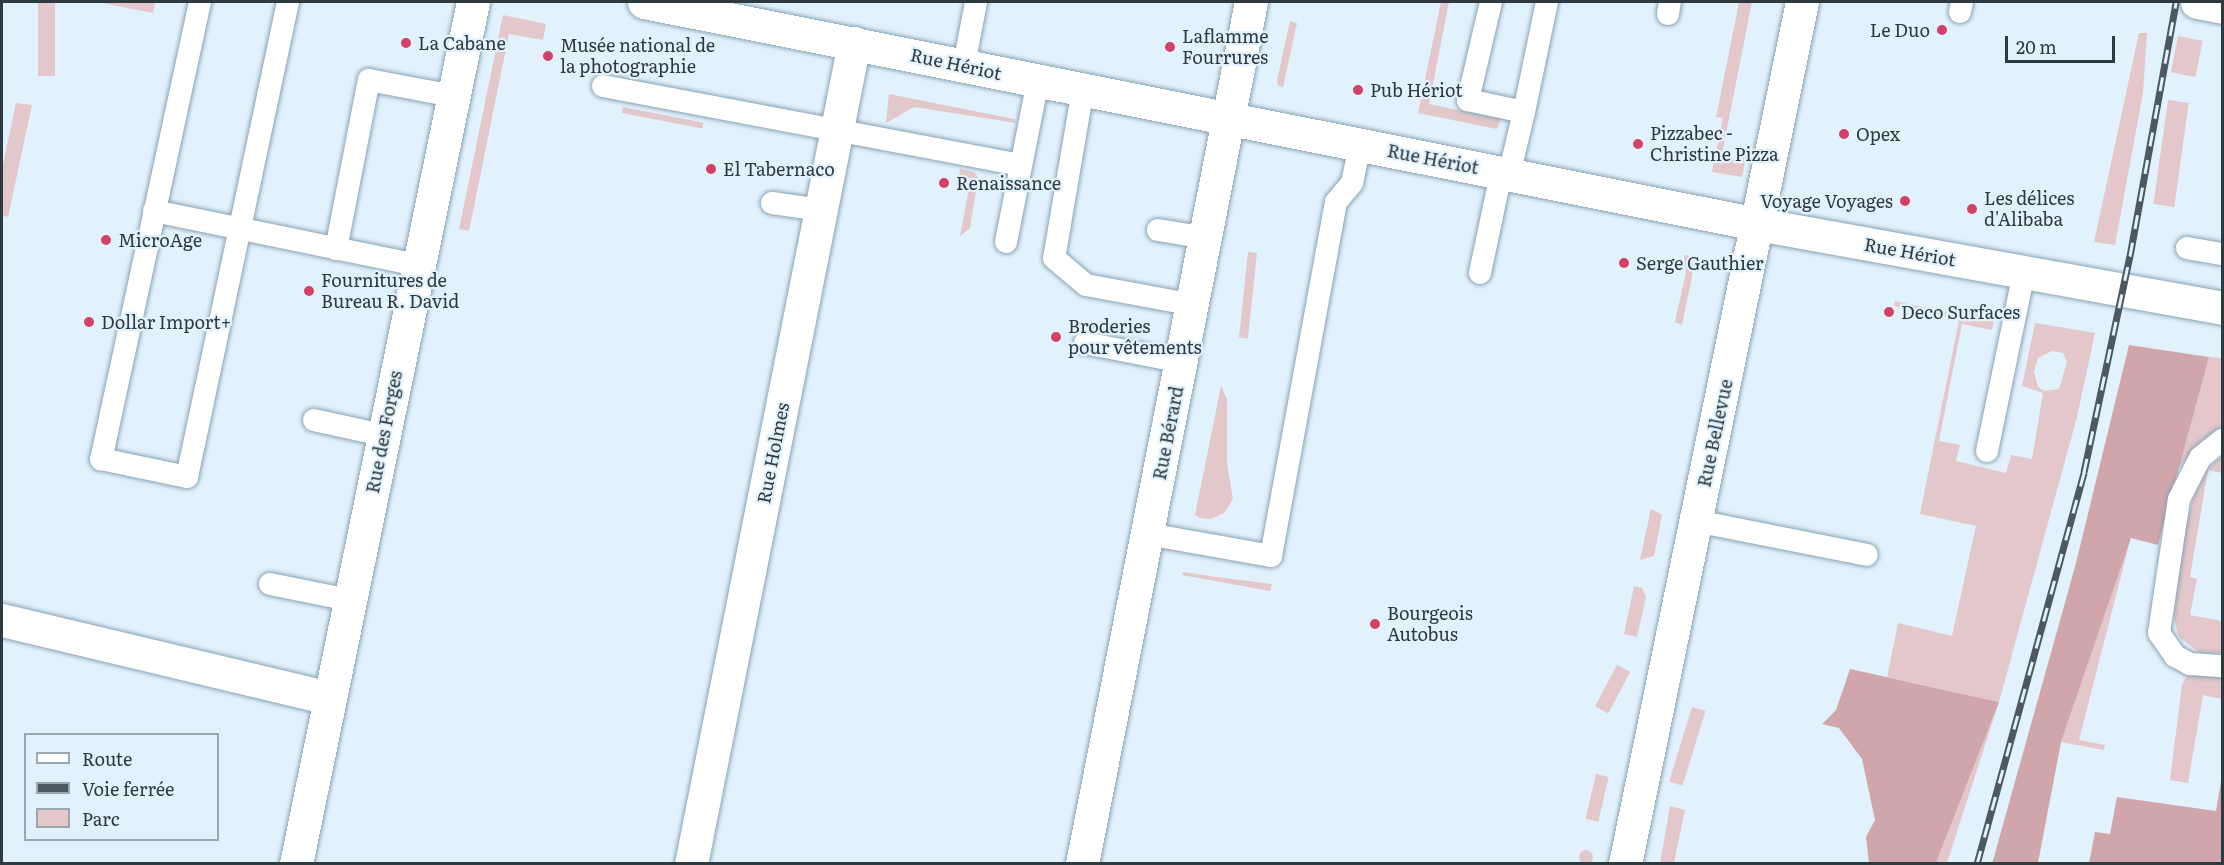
<!DOCTYPE html>
<html>
<head>
<meta charset="utf-8">
<style>
	body { margin:0 }
	#map { position:relative; width:2224px; height:865px; overflow:hidden; background:#e2f2fd; font-family:Literata,serif }
	div>[style] { position:absolute }
	.green>* { inset:0; background:#e3c7ca; transform-origin:0 0 }
	.round { border-radius:50% }
	.forest>* { inset:0; background:#d0a6ab }
	.roads { filter:drop-shadow(0 0 2px #89a2b3) drop-shadow(0 0 2px #89a2b3) }
	.lane>* { height:22px; margin:-11px; padding:0 11px; transform-origin:11px; border-radius:11px; background:#fff }
	.street>* { height:33px; margin:-16.5px; padding:0 16.5px; transform-origin:16.5px; border-radius:16.5px; background:#fff }
	.secondary>* { height:33px; margin:-16.5px; padding:0 16.5px; transform-origin:16.5px; border-radius:16.5px; background:#fff }
	.rail>* { height:7px; margin-top:-3.5px; transform-origin:0; background:repeating-linear-gradient(90deg,#e2f2fd 0 14px,#4d5860 0 28px); box-sizing:border-box; border-block:2px solid #4d5860 }
	.dots>* { width:16px; height:16px; translate:-50% -50%; box-sizing:border-box; border:3px solid #e2f2fd; border-radius:50% }
	span { translate:-50% -50%; white-space:nowrap; text-align:center; line-height:1.15; -webkit-text-stroke:4.5px #e2f2fd; paint-order:stroke }
	.poi-label { font-size:18px; color:#2f3940 }
	.right { translate:-100% -50%; text-align:right }
	.left { translate:0 -50%; text-align:left }
	.street-label { font-size:18px; color:#2f3940 }
	.frame { position:absolute; inset:0; border:3px solid #2f3940; pointer-events:none }
	.legend { position:absolute; left:24px; top:733px; width:195px; height:108px; box-sizing:border-box; background:#e2f2fd; border:2px solid #9aa8b1; margin:0; padding:8px 10px; list-style:none; font-size:18px; color:#2f3940 }
	.legend li { display:flex; align-items:center; gap:12px; height:30px }
	.legend b { width:30px; border:2px solid #9aa8b1 }
	.scale { position:absolute; left:2005px; top:36px; width:110px; height:27px; box-sizing:border-box; border:3px solid #2f3940; border-top:0; padding-left:8px; font-size:18px; line-height:21px; white-space:nowrap; color:#2f3940; -webkit-text-stroke:4px #e2f2fd; paint-order:stroke }
</style>
</head>
<body>
<div id="map">
	<div class="green">
		<i style="left:38px;top:2px;width:17px;height:74px"></i>
		<i style="clip-path:polygon(97px 2px,155px 2px,153px 13px)"></i>
		<i style="clip-path:polygon(1441px 2px,1449px 2px,1429px 104px,1501px 119px,1497px 129px,1418px 113px)"></i>
		<i style="clip-path:polygon(1739px 2px,1752px 2px,1720px 164px,1747px 153px,1742px 177px,1712px 172px,1723px 118px,1716px 117px)"></i>
		<i style="clip-path:polygon(503px 15px,546px 24px,543px 40px,509px 34px,469px 231px,459px 229px)"></i>
		<i style="clip-path:polygon(1290px 21px,1297px 23px,1283px 87px,1278px 86px,1277px 81px)"></i>
		<i style="clip-path:polygon(2139px 33px,2147px 33px,2143px 93px,2115px 245px,2094px 242px)"></i>
		<i style="left:2178px;top:36px;width:25px;height:37px;rotate:11deg"></i>
		<i style="clip-path:polygon(889px 94px,1014px 119px,1016px 123px,914px 107px,886px 123px)"></i>
		<i style="left:2168px;top:100px;width:21px;height:105px;rotate:8deg"></i>
		<i style="clip-path:polygon(16px 103px,32px 105px,8px 217px,2px 215px,2px 169px)"></i>
		<i style="left:623px;top:107px;width:82px;height:6px;rotate:11deg"></i>
		<i style="clip-path:polygon(960px 169px,974px 172px,978px 178px,970px 228px,960px 236px,971px 178px,959px 175px)"></i>
		<i style="left:1248px;top:252px;width:9px;height:86px;rotate:6deg"></i>
		<i style="clip-path:polygon(1684px 255px,1696px 257px,1682px 325px,1675px 322px,1686px 272px)"></i>
		<i style="clip-path:polygon(1895px 301px,1959px 315px,1957px 319px,1894px 306px)"></i>
		<i style="clip-path:polygon(evenodd,1961px 310px,1995px 316px,1992px 330px,1962px 324px,1939px 441px,1960px 445px,1956px 461px,2006px 473px,2011px 455px,2032px 459px,2043px 393px,2022px 386px,2035px 323px,2095px 333px,2077px 417px,1999px 702px,1947px 863px,1936px 863px,1999px 702px,1887px 677px,1898px 623px,1952px 636px,1976px 526px,1920px 514px,1961px 310px,2052px 351px,2063px 353px,2067px 362px,2059px 389px,2044px 391px,2038px 387px,2034px 372px,2038px 358px,2052px 351px)"></i>
		<i style="clip-path:polygon(2209px 357px,2222px 358px,2222px 426px,2196px 446px,2178px 469px)"></i>
		<i style="clip-path:polygon(1221px 386px,1227px 399px,1227px 464px,1233px 499px,1224px 513px,1211px 519px,1200px 518px,1195px 515px)"></i>
		<i style="clip-path:polygon(2222px 456px,2222px 473px,2208px 470px,2190px 577px,2197px 579px,2190px 615px,2222px 621px,2222px 653px,2200px 653px,2179px 637px,2174px 619px,2181px 548px,2198px 479px)"></i>
		<i style="clip-path:polygon(1651px 509px,1662px 515px,1654px 556px,1640px 560px)"></i>
		<i style="clip-path:polygon(2131px 537px,2079px 740px,2105px 745px,2104px 750px,2061px 742px)"></i>
		<i style="clip-path:polygon(1183px 572px,1216px 577px,1272px 584px,1270px 591px,1182px 575px)"></i>
		<i style="clip-path:polygon(1634px 586px,1642px 588px,1646px 597px,1637px 637px,1624px 634px)"></i>
		<i style="left:1617px;top:665px;width:15px;height:47px;rotate:28deg"></i>
		<i style="clip-path:polygon(2188px 673px,2222px 678px,2222px 699px,2203px 695px,2188px 783px,2170px 780px,2182px 685px)"></i>
		<i style="left:1692px;top:707px;width:14px;height:78px;rotate:17deg"></i>
		<i style="left:1596px;top:774px;width:13px;height:46px;rotate:13deg"></i>
		<i style="clip-path:polygon(1670px 806px,1685px 810px,1674px 863px,1660px 863px)"></i>
		<i class="round" style="left:1579px;top:850px;width:14px;height:14px"></i>
	</div>
	<div class="forest">
		<i style="clip-path:polygon(2129px 345px,2209px 357px,2158px 545px,2131px 538px,2061px 742px,2038px 863px,1992px 864px,2076px 563px)"></i>
		<i style="clip-path:polygon(1850px 669px,1999px 702px,1936px 863px,1869px 863px,1866px 837px,1875px 820px,1862px 759px,1839px 728px,1822px 724px,1836px 710px)"></i>
		<i style="clip-path:polygon(2222px 775px,2222px 863px,2089px 863px,2095px 832px,2110px 834px,2117px 797px,2216px 811px)"></i>
	</div>
	<div class="roads">
		<div class="lane">
			<i style="left:200px;top:2px;width:468px;rotate:102.2deg"></i>
			<i style="left:101px;top:459px;width:88px;rotate:11.8deg"></i>
			<i style="left:187px;top:477px;width:486px;rotate:-78deg"></i>
			<i style="left:1491px;top:2px;width:101px;rotate:103.2deg"></i>
			<i style="left:1468px;top:100px;width:57px;rotate:12.1deg"></i>
			<i style="left:1524px;top:112px;width:65px;rotate:103.4deg"></i>
			<i style="left:1960px;top:12px;width:10px;rotate:-79deg"></i>
			<i style="left:1668px;top:14px;width:12px;rotate:-81deg"></i>
			<i style="left:964px;top:65px;width:64px;rotate:-79.2deg"></i>
			<i style="left:603px;top:86px;width:425px;rotate:10.7deg"></i>
			<i style="left:1083px;top:89px;width:171px;rotate:99.7deg"></i>
			<i style="left:1054px;top:258px;width:42px;rotate:40.2deg"></i>
			<i style="left:1086px;top:285px;width:110px;rotate:10.5deg"></i>
			<i style="left:1524px;top:112px;width:112px;rotate:-78.2deg"></i>
			<i style="left:772px;top:203px;width:49px;rotate:8.1deg"></i>
			<i style="left:154px;top:211px;width:269px;rotate:11.6deg"></i>
			<i style="left:1158px;top:230px;width:50px;rotate:9.3deg"></i>
			<i style="left:1006px;top:242px;width:165px;rotate:-78.8deg"></i>
			<i style="left:2187px;top:248px;width:36px;rotate:10deg"></i>
			<i style="left:336px;top:249px;width:172px;rotate:-79deg"></i>
			<i style="left:369px;top:80px;width:86px;rotate:10.8deg"></i>
			<i style="left:1480px;top:273px;width:102px;rotate:-78.1deg"></i>
			<i style="left:1085px;top:343px;width:99px;rotate:11.1deg"></i>
			<i style="left:314px;top:420px;width:71px;rotate:12.3deg"></i>
			<i style="left:2222px;top:440px;width:28px;rotate:141deg"></i>
			<i style="left:2200px;top:458px;width:46px;rotate:117.1deg"></i>
			<i style="left:2179px;top:499px;width:135px;rotate:98.5deg"></i>
			<i style="left:2159px;top:633px;width:28px;rotate:55deg"></i>
			<i style="left:2175px;top:656px;width:17px;rotate:28deg"></i>
			<i style="left:2190px;top:664px;width:32px;rotate:4deg"></i>
			<i style="left:1987px;top:451px;width:183px;rotate:-78.3deg"></i>
			<i style="left:1696px;top:521px;width:174px;rotate:11.2deg"></i>
			<i style="left:1148px;top:534px;width:125px;rotate:10.1deg"></i>
			<i style="left:1271px;top:556px;width:360px;rotate:-79.6deg"></i>
			<i style="left:1336px;top:202px;width:25px;rotate:-50deg"></i>
			<i style="left:1352px;top:183px;width:39px;rotate:-78deg"></i>
			<i style="left:270px;top:584px;width:81px;rotate:11.4deg"></i>
		</div>
		<div class="street">
			<i style="left:2px;top:620px;width:337px;rotate:13.4deg"></i>
			<i style="left:296px;top:864px;width:880px;rotate:-78.4deg"></i>
			<i style="left:691px;top:864px;width:837px;rotate:-78.77deg"></i>
			<i style="left:1082px;top:864px;width:878px;rotate:-78.91deg"></i>
			<i style="left:1625px;top:864px;width:880px;rotate:-78.4deg"></i>
		</div>
		<div class="secondary">
			<i style="left:644px;top:2px;width:1135px;rotate:11.28deg"></i>
			<i style="left:1757px;top:224px;width:473px;rotate:10.2deg"></i>
			<i style="left:2197px;top:2px;width:25px;rotate:11deg"></i>
		</div>
	</div>
	<div class="rail">
		<i style="left:1977px;top:864px;width:406px;rotate:-74.7deg"></i>
		<i style="left:2084px;top:472px;width:221px;rotate:-78deg"></i>
		<i style="left:2130px;top:256px;width:258px;rotate:-79.7deg"></i>
	</div>
	<div class="dots">
		<i style="left:1942px;top:30px;background:#d24266"></i>
		<i style="left:406px;top:43px;background:#d24266"></i>
		<i style="left:1170px;top:47px;background:#d24266"></i>
		<i style="left:548px;top:56px;background:#d24266"></i>
		<i style="left:1358px;top:90px;background:#d24266"></i>
		<i style="left:1844px;top:134px;background:#d24266"></i>
		<i style="left:1638px;top:144px;background:#d24266"></i>
		<i style="left:711px;top:169px;background:#d24266"></i>
		<i style="left:944px;top:183px;background:#d24266"></i>
		<i style="left:1905px;top:201px;background:#d24266"></i>
		<i style="left:1972px;top:209px;background:#d24266"></i>
		<i style="left:106px;top:240px;background:#d24266"></i>
		<i style="left:1624px;top:263px;background:#d24266"></i>
		<i style="left:309px;top:291px;background:#d24266"></i>
		<i style="left:1889px;top:312px;background:#d24266"></i>
		<i style="left:89px;top:322px;background:#d24266"></i>
		<i style="left:1056px;top:337px;background:#d24266"></i>
		<i style="left:1375px;top:624px;background:#d24266"></i>
	</div>
	<div class="poi-label">
		<span class="right" style="left:1930px;top:30px">Le Duo</span>
		<span class="left" style="left:1182px;top:47px">Laflamme<br>Fourrures</span>
		<span class="left" style="left:418px;top:43px">La Cabane</span>
		<span class="left" style="left:560px;top:56px">Musée national de<br>la photographie</span>
		<span class="left" style="left:1370px;top:90px">Pub Hériot</span>
		<span class="left" style="left:1650px;top:144px">Pizzabec -<br>Christine Pizza</span>
		<span class="left" style="left:1856px;top:134px">Opex</span>
		<span class="left" style="left:723px;top:169px">El Tabernaco</span>
		<span class="left" style="left:956px;top:183px">Renaissance</span>
		<span class="left" style="left:1984px;top:209px">Les délices<br>d'Alibaba</span>
		<span class="right" style="left:1893px;top:201px">Voyage Voyages</span>
		<span class="left" style="left:118px;top:240px">MicroAge</span>
		<span class="left" style="left:1636px;top:263px">Serge Gauthier</span>
		<span class="left" style="left:321px;top:291px">Fournitures de<br>Bureau R. David</span>
		<span class="left" style="left:1901px;top:312px">Deco Surfaces</span>
		<span class="left" style="left:101px;top:322px">Dollar Import+</span>
		<span class="left" style="left:1068px;top:337px">Broderies<br>pour vêtements</span>
		<span class="left" style="left:1387px;top:624px">Bourgeois<br>Autobus</span>
	</div>
	<div class="street-label">
		<span style="left:956px;top:64px;rotate:12deg">Rue Hériot</span>
		<span style="left:1433px;top:159px;rotate:11deg">Rue Hériot</span>
		<span style="left:1910px;top:252px;rotate:10deg">Rue Hériot</span>
		<span style="left:384px;top:432px;rotate:-79deg">Rue des Forges</span>
		<span style="left:1168px;top:433px;rotate:-79deg">Rue Bérard</span>
		<span style="left:1715px;top:433px;rotate:-78deg">Rue Bellevue</span>
		<span style="left:773px;top:453px;rotate:-79deg">Rue Holmes</span>
	</div>
	<div class="frame"></div>
	<ul class="legend">
	<li><b style="height:8px;background:#fff"></b>Route</li>
	<li><b style="height:8px;background:#4d5860"></b>Voie ferrée</li>
	<li><b style="height:16px;background:#e3c7ca"></b>Parc</li>
	</ul>
	<div class="scale">20 m</div>
</div>
</body>
</html>
